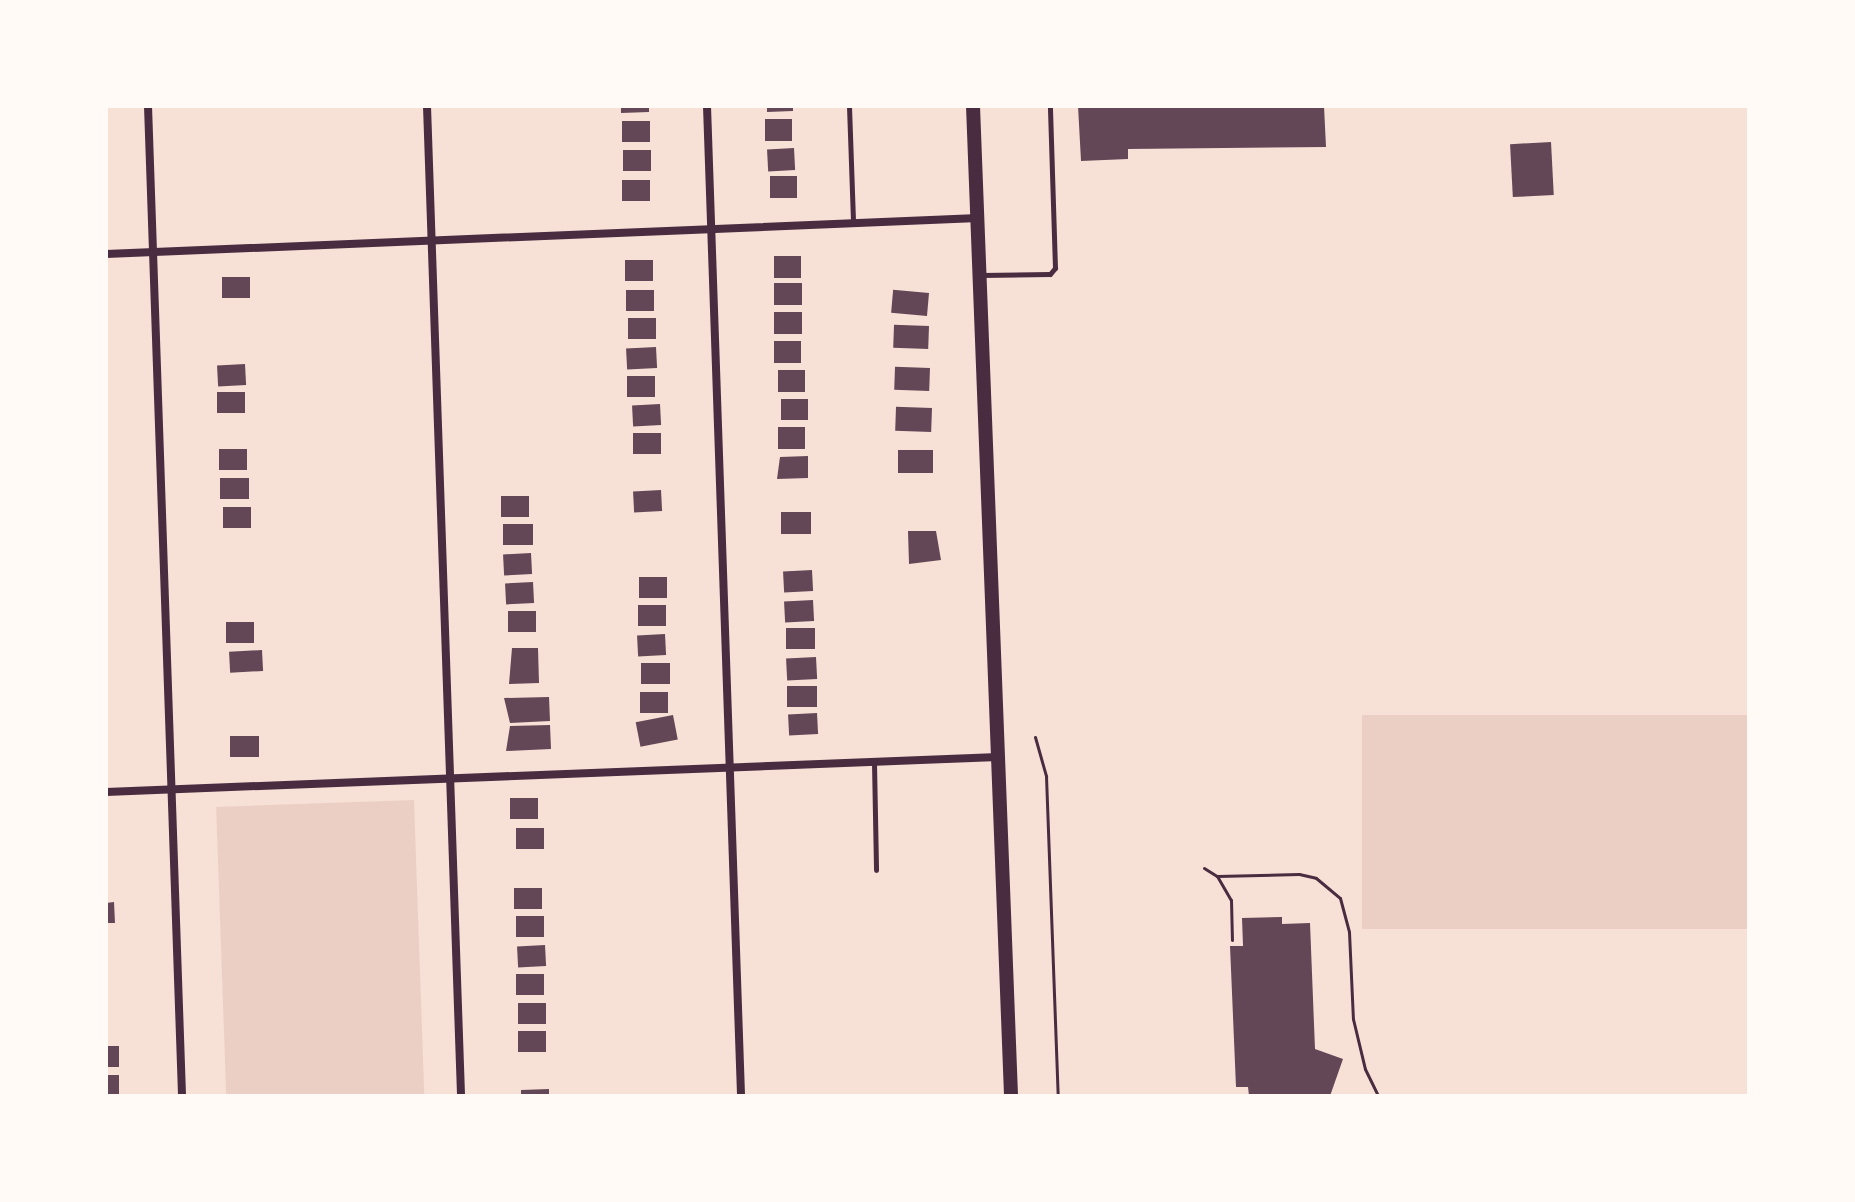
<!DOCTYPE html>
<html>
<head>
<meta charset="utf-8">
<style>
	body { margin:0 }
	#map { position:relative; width:1855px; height:1202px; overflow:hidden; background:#f7e1d7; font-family:Manrope,sans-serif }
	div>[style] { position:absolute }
	.green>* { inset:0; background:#ebcfc5; transform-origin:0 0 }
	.building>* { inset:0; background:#644757; transform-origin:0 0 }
	.path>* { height:3px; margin:-1.5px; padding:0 1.5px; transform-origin:1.5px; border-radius:1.5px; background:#4a2c40 }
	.service>* { height:5px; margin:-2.5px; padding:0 2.5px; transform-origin:2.5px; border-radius:2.5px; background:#4a2c40 }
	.minor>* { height:8px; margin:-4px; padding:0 4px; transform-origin:4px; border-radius:4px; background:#4a2c40 }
	.primary>* { height:14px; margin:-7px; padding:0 7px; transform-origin:7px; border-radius:7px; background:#4a2c40 }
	span { translate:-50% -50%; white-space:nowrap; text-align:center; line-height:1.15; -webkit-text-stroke:6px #fffaf5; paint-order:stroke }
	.frame { position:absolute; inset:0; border:108px solid #fffaf5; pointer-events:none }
</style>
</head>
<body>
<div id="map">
	<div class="green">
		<i style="left:1749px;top:715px;width:214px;height:387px;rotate:90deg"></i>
		<i style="left:414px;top:800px;width:296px;height:198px;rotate:88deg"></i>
	</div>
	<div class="building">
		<i style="clip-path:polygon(621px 106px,649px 106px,649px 112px,621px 113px)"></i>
		<i style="clip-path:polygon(767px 106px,793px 106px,793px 111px,767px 112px)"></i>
		<i style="clip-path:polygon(1078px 106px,1324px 106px,1326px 147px,1128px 149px,1128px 159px,1081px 161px)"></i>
		<i style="left:792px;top:119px;width:22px;height:27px;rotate:90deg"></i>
		<i style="left:622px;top:121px;width:28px;height:21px"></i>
		<i style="left:1551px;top:142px;width:53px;height:41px;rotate:87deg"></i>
		<i style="left:794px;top:148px;width:22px;height:27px;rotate:87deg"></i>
		<i style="left:651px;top:150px;width:21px;height:28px;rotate:90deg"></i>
		<i style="left:797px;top:176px;width:22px;height:27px;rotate:90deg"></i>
		<i style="left:650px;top:180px;width:21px;height:28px;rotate:90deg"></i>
		<i style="left:774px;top:256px;width:27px;height:22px"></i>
		<i style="left:653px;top:260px;width:21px;height:28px;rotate:90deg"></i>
		<i style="left:222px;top:277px;width:28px;height:21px"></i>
		<i style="left:802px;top:283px;width:22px;height:28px;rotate:90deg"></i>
		<i style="left:654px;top:290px;width:21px;height:28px;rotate:90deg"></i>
		<i style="left:929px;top:293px;width:23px;height:36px;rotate:95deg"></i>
		<i style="left:802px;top:312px;width:22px;height:28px;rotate:90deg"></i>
		<i style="left:628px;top:318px;width:28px;height:21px"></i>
		<i style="left:929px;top:326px;width:23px;height:35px;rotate:92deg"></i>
		<i style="left:801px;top:341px;width:22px;height:27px;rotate:90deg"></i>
		<i style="left:656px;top:347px;width:21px;height:30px;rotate:87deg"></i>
		<i style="left:245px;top:364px;width:21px;height:28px;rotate:87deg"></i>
		<i style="left:930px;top:368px;width:23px;height:35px;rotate:92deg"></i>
		<i style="left:805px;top:370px;width:22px;height:27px;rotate:90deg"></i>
		<i style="left:655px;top:376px;width:21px;height:28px;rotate:90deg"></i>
		<i style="left:217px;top:392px;width:28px;height:21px"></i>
		<i style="left:808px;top:399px;width:21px;height:27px;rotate:90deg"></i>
		<i style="left:660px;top:404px;width:21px;height:28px;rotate:87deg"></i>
		<i style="left:932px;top:408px;width:24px;height:36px;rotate:92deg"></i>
		<i style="left:805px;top:427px;width:22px;height:27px;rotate:90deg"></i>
		<i style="left:633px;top:433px;width:28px;height:21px"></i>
		<i style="left:247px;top:449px;width:21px;height:28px;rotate:90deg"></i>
		<i style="left:933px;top:450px;width:23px;height:35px;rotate:90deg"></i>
		<i style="clip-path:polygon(808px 456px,808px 478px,777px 479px,780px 457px)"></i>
		<i style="left:220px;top:478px;width:29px;height:21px"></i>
		<i style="left:661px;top:490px;width:21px;height:28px;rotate:87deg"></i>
		<i style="left:501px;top:496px;width:28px;height:21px"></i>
		<i style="left:251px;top:507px;width:21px;height:28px;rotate:90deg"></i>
		<i style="left:811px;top:512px;width:22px;height:30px;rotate:90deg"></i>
		<i style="left:533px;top:524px;width:21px;height:30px;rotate:90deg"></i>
		<i style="clip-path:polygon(908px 531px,936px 531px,941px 560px,909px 564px)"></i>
		<i style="left:531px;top:553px;width:21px;height:28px;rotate:87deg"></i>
		<i style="left:812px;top:570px;width:21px;height:29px;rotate:87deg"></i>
		<i style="left:639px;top:577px;width:28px;height:21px"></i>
		<i style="left:533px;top:582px;width:21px;height:28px;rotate:87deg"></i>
		<i style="left:813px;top:600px;width:21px;height:29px;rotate:87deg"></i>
		<i style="left:638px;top:605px;width:28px;height:21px"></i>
		<i style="left:508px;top:611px;width:28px;height:21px"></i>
		<i style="left:226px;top:622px;width:28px;height:21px"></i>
		<i style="left:815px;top:628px;width:21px;height:29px;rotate:90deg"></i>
		<i style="left:665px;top:634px;width:21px;height:28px;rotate:87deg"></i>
		<i style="clip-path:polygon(512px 648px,538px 648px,539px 683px,509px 684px)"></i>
		<i style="left:262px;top:650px;width:21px;height:33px;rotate:87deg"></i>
		<i style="left:816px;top:657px;width:22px;height:30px;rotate:87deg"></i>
		<i style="left:670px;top:663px;width:21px;height:29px;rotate:90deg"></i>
		<i style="left:817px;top:686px;width:21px;height:30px;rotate:90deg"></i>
		<i style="left:668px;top:692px;width:21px;height:28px;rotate:90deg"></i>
		<i style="clip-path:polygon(549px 697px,550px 721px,510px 723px,504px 698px)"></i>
		<i style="left:817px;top:713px;width:21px;height:29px;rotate:87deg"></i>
		<i style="left:673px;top:715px;width:25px;height:38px;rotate:79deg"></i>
		<i style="clip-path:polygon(550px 725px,551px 749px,506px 751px,510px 726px)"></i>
		<i style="left:230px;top:736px;width:29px;height:21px"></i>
		<i style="left:538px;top:798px;width:21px;height:28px;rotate:90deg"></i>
		<i style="left:516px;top:828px;width:28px;height:21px"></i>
		<i style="left:514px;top:888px;width:28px;height:21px"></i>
		<i style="clip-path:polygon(114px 902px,115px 923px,106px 923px,106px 903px)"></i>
		<i style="left:544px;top:916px;width:21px;height:28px;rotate:90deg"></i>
		<i style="clip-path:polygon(1282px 917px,1282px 924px,1310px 923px,1315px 1049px,1343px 1059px,1330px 1096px,1249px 1096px,1248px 1087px,1236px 1087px,1230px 946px,1243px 946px,1242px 918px)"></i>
		<i style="left:545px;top:945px;width:21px;height:28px;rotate:87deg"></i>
		<i style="left:516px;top:974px;width:28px;height:21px"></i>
		<i style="left:518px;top:1003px;width:28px;height:21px"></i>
		<i style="left:546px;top:1031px;width:21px;height:28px;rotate:90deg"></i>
		<i style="left:106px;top:1046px;width:13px;height:21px"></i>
		<i style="left:106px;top:1075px;width:13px;height:20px"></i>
		<i style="clip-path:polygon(549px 1089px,549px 1096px,521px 1096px,521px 1090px)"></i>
	</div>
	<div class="path">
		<i style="left:1035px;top:737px;width:41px;rotate:74.2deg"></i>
		<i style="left:1046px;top:776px;width:320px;rotate:87.9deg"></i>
		<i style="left:1204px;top:868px;width:15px;rotate:32deg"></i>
		<i style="left:1217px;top:876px;width:28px;rotate:60deg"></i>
		<i style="left:1231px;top:900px;width:40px;rotate:88.6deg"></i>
		<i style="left:1217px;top:876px;width:82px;rotate:-1.4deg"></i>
		<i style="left:1299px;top:874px;width:17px;rotate:13deg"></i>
		<i style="left:1316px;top:878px;width:31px;rotate:40deg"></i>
		<i style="left:1340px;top:898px;width:35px;rotate:75deg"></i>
		<i style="left:1349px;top:932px;width:87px;rotate:87.4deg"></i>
		<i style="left:1353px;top:1019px;width:51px;rotate:76.5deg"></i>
		<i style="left:1365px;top:1069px;width:30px;rotate:64deg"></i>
	</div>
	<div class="service">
		<i style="left:849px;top:106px;width:117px;rotate:88deg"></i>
		<i style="left:981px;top:275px;width:69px;rotate:-0.8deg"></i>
		<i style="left:1050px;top:274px;width:8px;rotate:-50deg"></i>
		<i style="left:1055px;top:268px;width:162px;rotate:-91.8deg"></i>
		<i style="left:874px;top:763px;width:107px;rotate:88.9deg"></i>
	</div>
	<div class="minor">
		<i style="left:148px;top:106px;width:991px;rotate:88.03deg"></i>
		<i style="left:427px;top:106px;width:991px;rotate:88.03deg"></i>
		<i style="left:707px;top:106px;width:991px;rotate:88.03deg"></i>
		<i style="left:106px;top:254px;width:873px;rotate:-2.36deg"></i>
		<i style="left:106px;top:792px;width:893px;rotate:-2.25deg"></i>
	</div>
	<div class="primary">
		<i style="left:973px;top:106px;width:991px;rotate:87.8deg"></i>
	</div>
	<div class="frame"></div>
</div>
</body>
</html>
